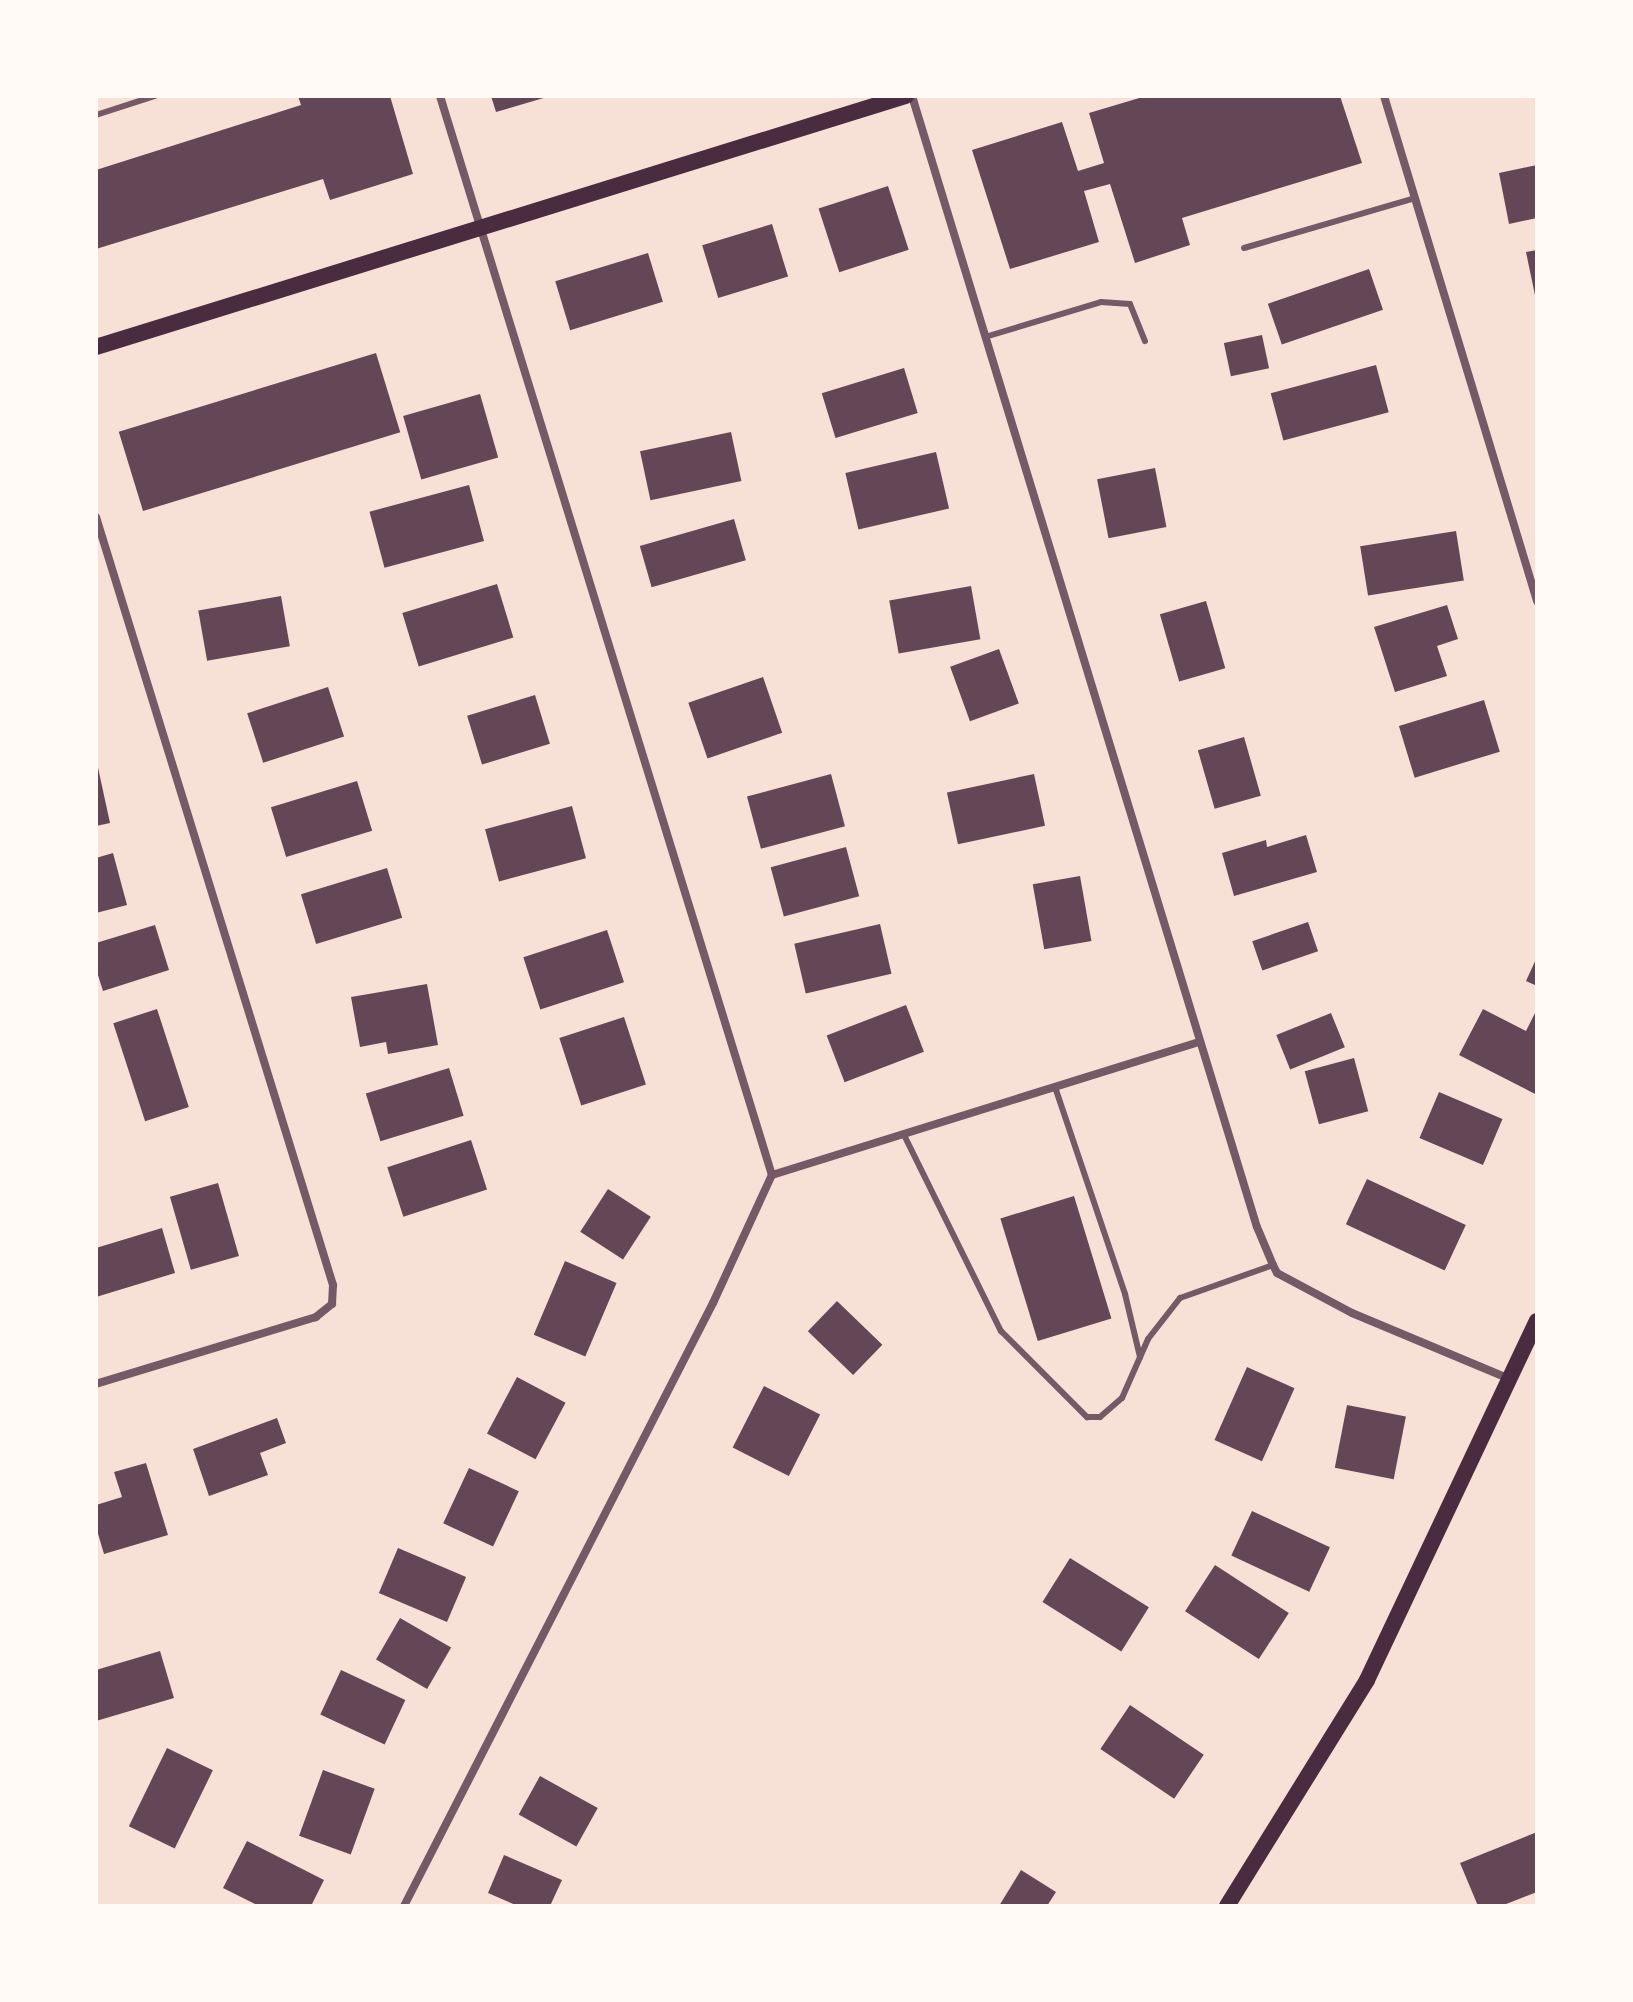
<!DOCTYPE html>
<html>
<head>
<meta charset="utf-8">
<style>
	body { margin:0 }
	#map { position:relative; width:1633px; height:2002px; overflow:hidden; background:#f7e1d7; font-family:Bitter,serif }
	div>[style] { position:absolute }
	.building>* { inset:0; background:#644757; transform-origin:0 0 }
	.service>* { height:6px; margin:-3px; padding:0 3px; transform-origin:3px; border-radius:3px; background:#755966 }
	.minor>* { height:8px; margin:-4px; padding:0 4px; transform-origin:4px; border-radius:4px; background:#755966 }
	.secondary>* { height:16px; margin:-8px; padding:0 8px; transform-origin:8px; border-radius:8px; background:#4a2c40 }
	span { translate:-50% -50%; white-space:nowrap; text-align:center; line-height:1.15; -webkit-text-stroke:8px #fffaf5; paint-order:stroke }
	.frame { position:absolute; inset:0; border:98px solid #fffaf5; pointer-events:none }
</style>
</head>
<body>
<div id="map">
	<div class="building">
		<i style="clip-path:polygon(298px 96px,390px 96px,413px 174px,330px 200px,323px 179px,96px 249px,96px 170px,301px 105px)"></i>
		<i style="clip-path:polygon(491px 96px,547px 96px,547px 97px,496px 112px)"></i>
		<i style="clip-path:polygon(1146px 96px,1340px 96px,1362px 163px,1182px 218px,1190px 245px,1135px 263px,1110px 184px,1084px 191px,1099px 242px,1010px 269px,972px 150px,1062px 122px,1078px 171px,1104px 163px,1089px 113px)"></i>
		<i style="clip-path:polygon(1537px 165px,1537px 218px,1509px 224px,1499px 173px)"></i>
		<i style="left:888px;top:186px;width:67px;height:73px;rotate:72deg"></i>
		<i style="left:772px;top:224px;width:55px;height:73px;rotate:73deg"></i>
		<i style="clip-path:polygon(1537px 250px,1537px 300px,1536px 300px,1526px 252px)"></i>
		<i style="left:648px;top:253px;width:51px;height:97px;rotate:73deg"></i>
		<i style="left:1369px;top:269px;width:43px;height:107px;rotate:71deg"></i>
		<i style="left:1262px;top:335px;width:34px;height:39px;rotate:78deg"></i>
		<i style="left:376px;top:353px;width:83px;height:269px;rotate:73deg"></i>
		<i style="left:1376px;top:365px;width:49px;height:109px;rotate:75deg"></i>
		<i style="left:904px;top:368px;width:47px;height:86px;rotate:73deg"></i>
		<i style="left:480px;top:394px;width:66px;height:80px;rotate:74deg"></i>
		<i style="left:731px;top:432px;width:50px;height:93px;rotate:78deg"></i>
		<i style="left:936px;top:452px;width:58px;height:93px;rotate:77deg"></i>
		<i style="left:1155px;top:468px;width:60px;height:59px;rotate:79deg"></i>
		<i style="left:469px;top:485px;width:58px;height:103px;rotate:75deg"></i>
		<i style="left:734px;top:519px;width:43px;height:98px;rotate:74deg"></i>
		<i style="left:1456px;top:531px;width:50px;height:97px;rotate:81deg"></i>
		<i style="left:497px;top:584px;width:56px;height:99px;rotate:73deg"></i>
		<i style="left:971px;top:586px;width:54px;height:83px;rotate:80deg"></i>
		<i style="left:281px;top:596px;width:51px;height:84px;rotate:80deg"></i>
		<i style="left:1206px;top:601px;width:70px;height:48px;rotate:74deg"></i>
		<i style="clip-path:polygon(1447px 605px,1458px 639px,1437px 646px,1447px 676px,1395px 692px,1374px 627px)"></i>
		<i style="left:999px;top:649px;width:58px;height:52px;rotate:70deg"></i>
		<i style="left:763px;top:677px;width:59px;height:79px;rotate:71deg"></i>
		<i style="left:328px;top:687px;width:52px;height:85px;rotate:72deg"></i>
		<i style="left:535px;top:695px;width:51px;height:71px;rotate:73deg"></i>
		<i style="left:1484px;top:700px;width:54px;height:89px;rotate:73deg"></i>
		<i style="left:1244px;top:737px;width:61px;height:48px;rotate:74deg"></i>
		<i style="clip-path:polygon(97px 763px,110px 823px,96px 826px,96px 764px)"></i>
		<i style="left:831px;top:774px;width:54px;height:87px;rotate:75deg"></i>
		<i style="left:1034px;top:774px;width:53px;height:89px;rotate:78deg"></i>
		<i style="left:357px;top:781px;width:52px;height:90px;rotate:73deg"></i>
		<i style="left:572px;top:806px;width:54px;height:90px;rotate:75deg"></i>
		<i style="clip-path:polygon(1306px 835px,1317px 872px,1234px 896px,1222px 853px,1266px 840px,1267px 847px)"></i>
		<i style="left:846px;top:847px;width:51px;height:78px;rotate:75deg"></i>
		<i style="clip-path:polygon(113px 853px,127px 905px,96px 913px,96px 858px)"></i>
		<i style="left:387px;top:868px;width:52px;height:90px;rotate:73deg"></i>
		<i style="left:1080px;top:876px;width:66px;height:48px;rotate:80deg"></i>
		<i style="left:1308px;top:922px;width:31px;height:59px;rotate:71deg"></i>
		<i style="left:880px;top:924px;width:51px;height:88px;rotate:77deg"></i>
		<i style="clip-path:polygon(155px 925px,169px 970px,103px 991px,96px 969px,96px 943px)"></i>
		<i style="left:607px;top:930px;width:55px;height:88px;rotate:72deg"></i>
		<i style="clip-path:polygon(1537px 957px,1537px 986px,1526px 981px)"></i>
		<i style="clip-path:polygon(427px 984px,438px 1045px,388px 1054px,386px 1042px,360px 1047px,351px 997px)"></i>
		<i style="left:906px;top:1005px;width:50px;height:85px;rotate:69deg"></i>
		<i style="left:157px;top:1009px;width:103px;height:46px;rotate:72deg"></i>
		<i style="clip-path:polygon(1483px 1009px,1526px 1031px,1537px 1009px,1537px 1095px,1459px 1055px)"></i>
		<i style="left:1331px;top:1013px;width:37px;height:59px;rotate:68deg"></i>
		<i style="left:624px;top:1017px;width:71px;height:68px;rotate:72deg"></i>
		<i style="left:1354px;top:1058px;width:55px;height:51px;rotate:75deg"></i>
		<i style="left:449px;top:1068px;width:50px;height:87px;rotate:73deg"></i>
		<i style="left:1439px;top:1092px;width:69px;height:50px;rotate:23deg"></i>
		<i style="left:471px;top:1140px;width:52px;height:88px;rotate:72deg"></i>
		<i style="left:1367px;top:1179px;width:109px;height:50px;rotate:25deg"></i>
		<i style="left:218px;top:1183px;width:76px;height:50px;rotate:74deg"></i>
		<i style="left:608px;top:1189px;width:51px;height:51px;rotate:33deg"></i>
		<i style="left:1074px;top:1196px;width:128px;height:77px;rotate:73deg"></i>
		<i style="clip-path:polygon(162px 1228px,175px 1273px,96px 1297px,96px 1248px)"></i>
		<i style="left:565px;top:1261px;width:56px;height:80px;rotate:23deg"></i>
		<i style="left:837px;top:1301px;width:63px;height:42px;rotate:44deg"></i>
		<i style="left:1247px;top:1367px;width:52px;height:80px;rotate:24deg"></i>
		<i style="left:517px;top:1377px;width:55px;height:64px;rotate:28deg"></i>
		<i style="left:764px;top:1386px;width:63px;height:69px;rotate:27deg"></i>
		<i style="left:1347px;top:1405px;width:60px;height:64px;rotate:11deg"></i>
		<i style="clip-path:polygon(277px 1418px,286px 1443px,260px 1453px,268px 1475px,209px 1496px,193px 1449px)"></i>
		<i style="clip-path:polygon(146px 1463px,168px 1535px,104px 1554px,96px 1527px,96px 1505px,122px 1497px,114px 1472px)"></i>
		<i style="left:469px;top:1468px;width:55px;height:61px;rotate:25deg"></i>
		<i style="left:1252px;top:1511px;width:86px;height:49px;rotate:25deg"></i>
		<i style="left:398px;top:1548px;width:74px;height:49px;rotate:23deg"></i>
		<i style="left:1070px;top:1558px;width:93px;height:52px;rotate:32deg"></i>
		<i style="left:1215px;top:1565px;width:88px;height:55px;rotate:33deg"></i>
		<i style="left:400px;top:1618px;width:59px;height:48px;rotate:30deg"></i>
		<i style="clip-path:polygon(160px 1651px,174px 1698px,96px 1721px,96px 1670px)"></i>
		<i style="left:341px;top:1670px;width:71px;height:49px;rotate:25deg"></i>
		<i style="left:1130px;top:1705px;width:89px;height:53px;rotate:34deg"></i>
		<i style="left:167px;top:1748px;width:51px;height:87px;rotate:26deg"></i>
		<i style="left:323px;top:1770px;width:55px;height:70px;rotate:20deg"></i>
		<i style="left:540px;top:1776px;width:66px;height:44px;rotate:29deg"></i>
		<i style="clip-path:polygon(1537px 1832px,1537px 1892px,1501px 1906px,1478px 1906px,1460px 1863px)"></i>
		<i style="clip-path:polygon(247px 1841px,324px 1880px,311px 1906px,259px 1906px,223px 1888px)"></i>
		<i style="clip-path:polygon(504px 1855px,562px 1880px,550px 1906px,518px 1906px,488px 1893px)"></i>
		<i style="clip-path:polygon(1021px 1870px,1056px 1892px,1047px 1906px,999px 1906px)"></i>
	</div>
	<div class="service">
		<i style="left:96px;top:115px;width:62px;rotate:-17.9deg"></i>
		<i style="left:1244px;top:248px;width:178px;rotate:-16.3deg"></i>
		<i style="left:985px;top:337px;width:121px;rotate:-16.8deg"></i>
		<i style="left:1101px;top:302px;width:29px;rotate:4deg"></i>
		<i style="left:1130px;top:304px;width:40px;rotate:68deg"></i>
		<i style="left:1055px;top:1087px;width:219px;rotate:71.3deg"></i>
		<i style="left:1125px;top:1294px;width:65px;rotate:76.6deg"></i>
		<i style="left:904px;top:1135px;width:219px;rotate:63.7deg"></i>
		<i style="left:1001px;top:1331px;width:122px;rotate:45deg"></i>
		<i style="left:1087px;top:1417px;width:13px"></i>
		<i style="left:1100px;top:1417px;width:29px;rotate:-41deg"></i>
		<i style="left:1122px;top:1398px;width:64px;rotate:-66.2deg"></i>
		<i style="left:1148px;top:1339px;width:52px;rotate:-52deg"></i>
		<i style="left:1180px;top:1298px;width:99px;rotate:-19.5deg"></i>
	</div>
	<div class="minor">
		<i style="left:440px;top:96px;width:1129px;rotate:72.9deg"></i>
		<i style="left:912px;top:96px;width:1182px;rotate:73.04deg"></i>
		<i style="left:1257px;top:1227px;width:41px;rotate:67.2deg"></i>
		<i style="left:1273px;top:1265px;width:9px;rotate:63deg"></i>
		<i style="left:1277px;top:1273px;width:85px;rotate:28.1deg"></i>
		<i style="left:1352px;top:1313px;width:171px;rotate:22.7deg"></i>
		<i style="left:1384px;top:96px;width:528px;rotate:73.14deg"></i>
		<i style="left:96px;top:517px;width:804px;rotate:72.85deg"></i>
		<i style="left:333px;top:1285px;width:19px;rotate:93deg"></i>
		<i style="left:332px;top:1304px;width:21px;rotate:141deg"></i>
		<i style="left:316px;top:1317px;width:230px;rotate:163.1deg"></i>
		<i style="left:772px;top:1175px;width:448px;rotate:-17.3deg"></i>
		<i style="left:404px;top:1906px;width:678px;rotate:-62.87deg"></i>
		<i style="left:713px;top:1303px;width:141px;rotate:-65.3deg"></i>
	</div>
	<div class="secondary">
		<i style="left:96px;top:347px;width:848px;rotate:-17.22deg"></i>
		<i style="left:1227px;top:1906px;width:266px;rotate:-58.2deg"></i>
		<i style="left:1367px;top:1680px;width:397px;rotate:-64.7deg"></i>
	</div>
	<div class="frame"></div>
</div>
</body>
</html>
